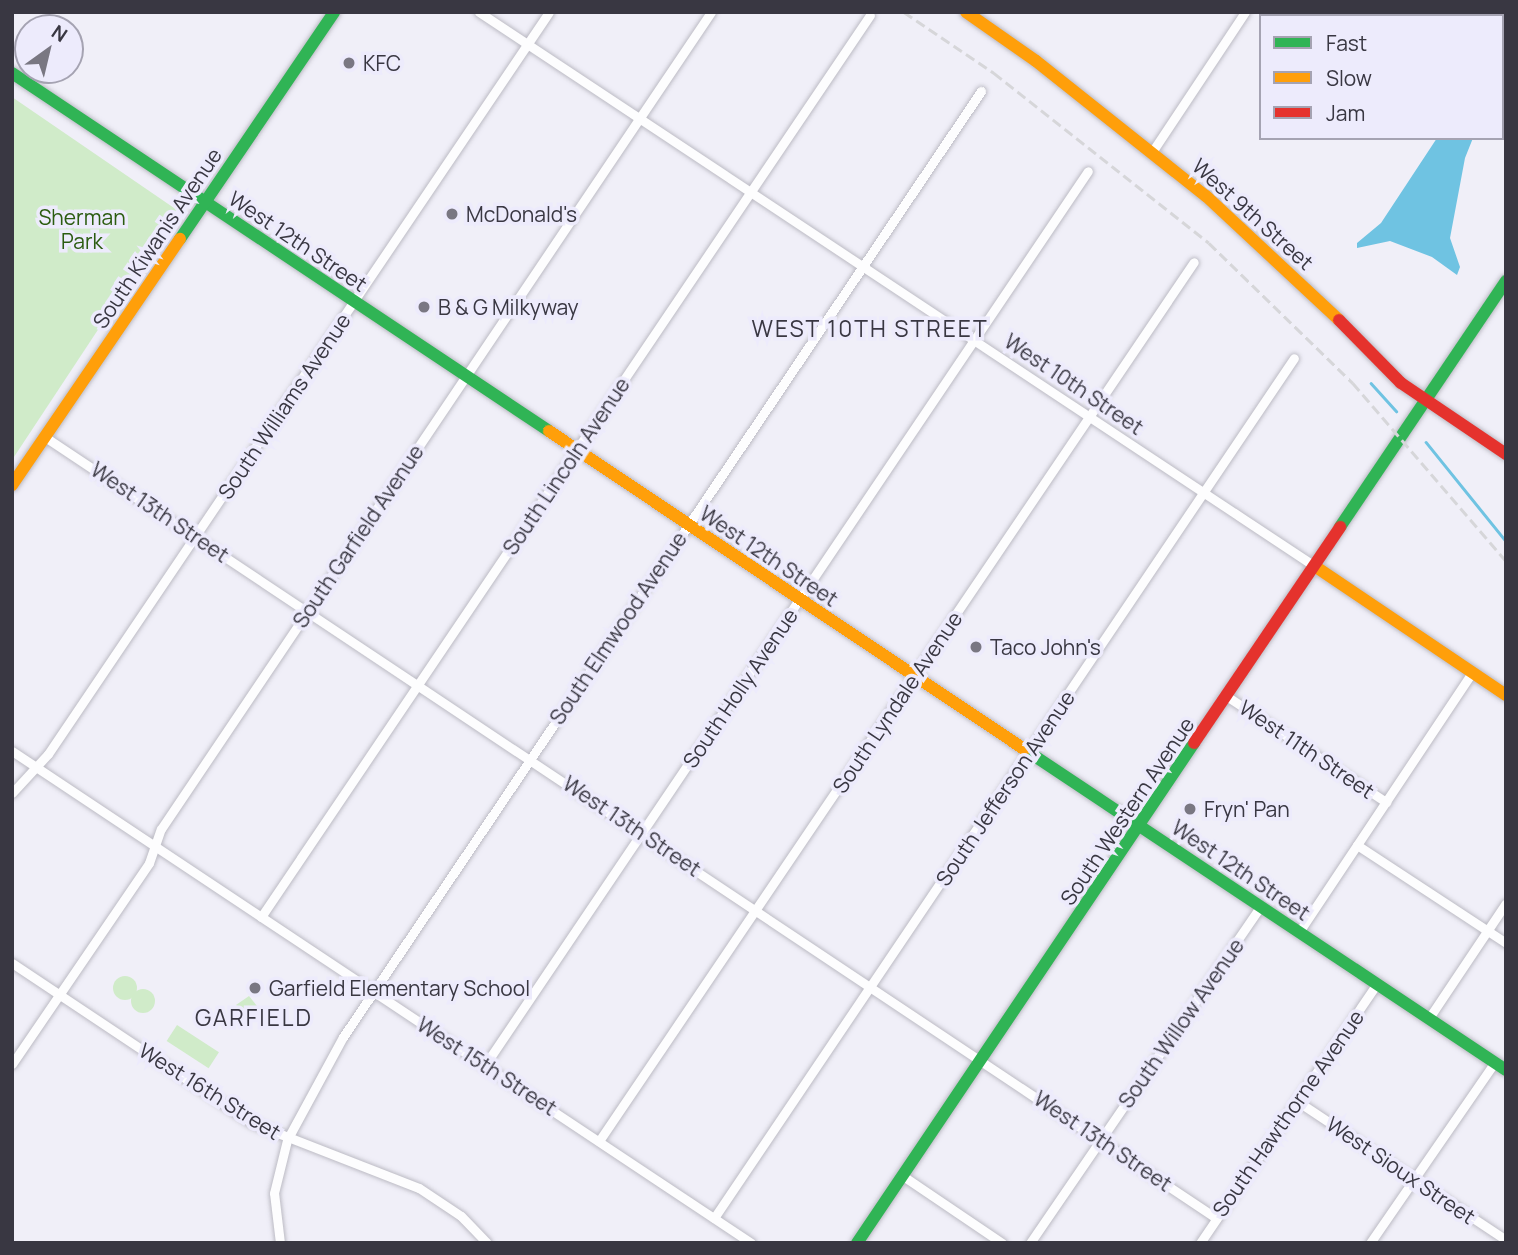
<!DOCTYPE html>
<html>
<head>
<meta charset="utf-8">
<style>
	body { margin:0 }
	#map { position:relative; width:1518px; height:1255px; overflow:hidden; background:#f0eff8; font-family:Manrope,sans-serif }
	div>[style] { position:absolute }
	.green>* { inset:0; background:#d0ebc9; transform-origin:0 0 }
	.round { border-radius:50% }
	.water>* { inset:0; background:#6fc3e2 }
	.stream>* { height:2.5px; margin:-1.25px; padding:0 1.25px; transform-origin:1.25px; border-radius:1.25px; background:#6fc3e2 }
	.roads { filter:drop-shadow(0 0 2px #bcbbc4) drop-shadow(0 0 2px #bcbbc4) }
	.street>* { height:9px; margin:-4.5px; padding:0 4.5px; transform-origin:4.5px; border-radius:4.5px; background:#fdfdfe }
	.fast>* { height:12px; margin:-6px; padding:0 6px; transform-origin:6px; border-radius:6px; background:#30b455 }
	.slow>* { height:12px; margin:-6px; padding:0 6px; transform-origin:6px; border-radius:6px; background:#ff9f0a }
	.jam>* { height:12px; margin:-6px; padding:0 6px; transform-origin:6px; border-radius:6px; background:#e5322d }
	.rail>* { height:2.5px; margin-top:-1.25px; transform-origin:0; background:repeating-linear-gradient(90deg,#d6d6d9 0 10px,transparent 0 15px) }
	.dots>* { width:19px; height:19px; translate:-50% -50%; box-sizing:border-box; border:4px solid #edebfc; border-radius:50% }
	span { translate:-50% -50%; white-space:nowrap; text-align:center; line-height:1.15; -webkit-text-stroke:7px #edebfc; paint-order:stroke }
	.poi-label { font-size:21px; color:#393742 }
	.left { translate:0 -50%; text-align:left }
	.street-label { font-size:21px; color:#393742 }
	.park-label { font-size:21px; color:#2b5c10 }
	.neighbourhood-label { font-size:23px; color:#393742; letter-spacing:2px }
	.frame { position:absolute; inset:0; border:14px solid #393742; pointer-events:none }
	.legend { position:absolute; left:1259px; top:14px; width:245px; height:126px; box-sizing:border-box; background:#edebfc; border:2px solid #a5a3b2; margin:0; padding:9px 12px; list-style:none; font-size:21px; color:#393742 }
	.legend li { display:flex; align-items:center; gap:14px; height:35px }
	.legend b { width:35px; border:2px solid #a5a3b2 }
	.north { position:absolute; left:14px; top:14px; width:70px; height:70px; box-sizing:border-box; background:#edebfc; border:2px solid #a5a3b2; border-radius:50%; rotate:34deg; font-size:19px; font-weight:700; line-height:28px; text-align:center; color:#393742 }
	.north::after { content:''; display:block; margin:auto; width:24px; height:32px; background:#797782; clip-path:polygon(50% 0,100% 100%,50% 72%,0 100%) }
</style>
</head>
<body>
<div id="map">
	<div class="green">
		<i style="clip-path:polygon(12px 97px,177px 210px,12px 460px)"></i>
		<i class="round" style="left:113px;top:976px;width:24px;height:24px"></i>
		<i class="round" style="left:131px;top:989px;width:24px;height:24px"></i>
		<i style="clip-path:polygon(249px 996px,264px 1015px,249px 1023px,236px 1005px)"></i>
		<i style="left:177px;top:1025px;width:50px;height:19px;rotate:33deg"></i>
	</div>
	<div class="water">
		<i style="clip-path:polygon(1437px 138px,1473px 138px,1465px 158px,1450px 238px,1460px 267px,1457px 275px,1432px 257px,1390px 241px,1357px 248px,1357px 243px,1381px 223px)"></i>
	</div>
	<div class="stream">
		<i style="left:1371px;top:383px;width:38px;rotate:48deg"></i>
		<i style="left:1426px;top:442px;width:127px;rotate:51.1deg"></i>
	</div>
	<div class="roads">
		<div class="street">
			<i style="left:479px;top:12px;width:1004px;rotate:33.55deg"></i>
			<i style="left:1152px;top:152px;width:168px;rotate:-56.4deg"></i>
			<i style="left:45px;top:437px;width:1408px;rotate:33.7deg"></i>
			<i style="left:1228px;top:697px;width:190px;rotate:33.6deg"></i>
			<i style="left:12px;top:751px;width:888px;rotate:33.65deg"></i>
			<i style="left:12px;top:793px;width:53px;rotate:-47.3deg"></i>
			<i style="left:48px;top:754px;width:895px;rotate:-55.97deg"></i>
			<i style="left:1357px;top:845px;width:178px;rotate:33.3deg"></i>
			<i style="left:261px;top:917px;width:1088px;rotate:-55.97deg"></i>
			<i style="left:1299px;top:932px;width:311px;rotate:-56.3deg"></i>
			<i style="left:12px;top:963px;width:288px;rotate:33.7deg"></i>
			<i style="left:252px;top:1123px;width:179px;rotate:21.3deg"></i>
			<i style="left:419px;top:1188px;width:50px;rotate:33.7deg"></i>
			<i style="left:461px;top:1216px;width:37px;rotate:46deg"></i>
			<i style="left:1429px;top:1018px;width:138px;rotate:-56.2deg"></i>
			<i style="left:12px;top:1064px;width:243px;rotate:-55.7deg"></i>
			<i style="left:149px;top:863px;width:36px;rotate:-71deg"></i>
			<i style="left:161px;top:829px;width:985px;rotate:-56.05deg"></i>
			<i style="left:485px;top:1065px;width:1078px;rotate:-56deg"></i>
			<i style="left:1297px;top:1101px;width:251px;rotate:33.6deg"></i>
			<i style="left:599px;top:1141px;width:1061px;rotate:-55.91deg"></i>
			<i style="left:903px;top:1176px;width:120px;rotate:34.1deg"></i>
			<i style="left:714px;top:1218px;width:1037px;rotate:-56deg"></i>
			<i style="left:280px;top:1243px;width:50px;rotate:-96.8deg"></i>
			<i style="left:274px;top:1193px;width:55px;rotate:-76.2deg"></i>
			<i style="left:287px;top:1140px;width:117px;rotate:-61.5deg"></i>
			<i style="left:343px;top:1037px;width:1141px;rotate:-56deg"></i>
			<i style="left:1030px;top:1243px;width:409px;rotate:-55.6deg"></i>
			<i style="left:1200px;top:1243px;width:314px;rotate:-55.7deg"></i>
			<i style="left:1370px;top:1243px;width:219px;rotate:-55.4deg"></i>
		</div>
		<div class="fast">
			<i style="left:12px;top:73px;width:645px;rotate:33.69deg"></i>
			<i style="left:180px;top:239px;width:274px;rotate:-55.8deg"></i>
			<i style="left:1340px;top:527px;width:297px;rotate:-56deg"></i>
			<i style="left:1024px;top:749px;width:579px;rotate:33.66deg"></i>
			<i style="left:857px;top:1243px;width:603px;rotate:-56.02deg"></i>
		</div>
		<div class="slow">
			<i style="left:966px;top:12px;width:85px;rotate:35deg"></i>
			<i style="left:1036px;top:61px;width:217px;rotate:38.5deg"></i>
			<i style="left:1206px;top:196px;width:182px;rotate:43deg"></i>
			<i style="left:549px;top:431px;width:572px;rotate:33.8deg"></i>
			<i style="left:12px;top:485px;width:298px;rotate:-55.7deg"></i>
			<i style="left:1316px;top:567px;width:229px;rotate:34deg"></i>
		</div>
		<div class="jam">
			<i style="left:1339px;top:320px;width:88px;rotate:45.5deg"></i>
			<i style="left:1401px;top:383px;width:127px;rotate:34.1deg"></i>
			<i style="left:1194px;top:743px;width:261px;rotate:-55.9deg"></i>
		</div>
	</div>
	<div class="rail">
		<i style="left:904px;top:12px;width:109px;rotate:34.1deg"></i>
		<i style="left:994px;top:73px;width:274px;rotate:38.3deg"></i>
		<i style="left:1209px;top:243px;width:201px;rotate:44.2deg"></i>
		<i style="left:1353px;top:383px;width:235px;rotate:49.3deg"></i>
	</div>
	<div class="dots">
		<i style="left:349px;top:63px;background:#797782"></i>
		<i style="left:452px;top:214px;background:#797782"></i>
		<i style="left:424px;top:307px;background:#797782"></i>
		<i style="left:976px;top:647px;background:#797782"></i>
		<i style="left:1190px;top:809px;background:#797782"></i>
		<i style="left:255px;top:988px;background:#797782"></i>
	</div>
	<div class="poi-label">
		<span class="left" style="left:363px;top:63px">KFC</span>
		<span class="left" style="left:466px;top:214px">McDonald's</span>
		<span class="left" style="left:438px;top:307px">B &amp; G Milkyway</span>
		<span class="left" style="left:990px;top:647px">Taco John's</span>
		<span class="left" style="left:1204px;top:809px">Fryn' Pan</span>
		<span class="left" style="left:269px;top:988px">Garfield Elementary School</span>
	</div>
	<div class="street-label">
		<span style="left:1253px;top:214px;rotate:42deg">West 9th Street</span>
		<span style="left:157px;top:238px;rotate:-56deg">South Kiwanis Avenue</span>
		<span style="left:298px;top:241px;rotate:34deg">West 12th Street</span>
		<span style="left:1074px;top:384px;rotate:34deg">West 10th Street</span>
		<span style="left:284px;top:406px;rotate:-56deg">South Williams Avenue</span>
		<span style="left:566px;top:466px;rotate:-56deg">South Lincoln Avenue</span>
		<span style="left:160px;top:512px;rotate:34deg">West 13th Street</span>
		<span style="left:358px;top:536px;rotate:-56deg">South Garfield Avenue</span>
		<span style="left:769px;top:556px;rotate:34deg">West 12th Street</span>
		<span style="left:618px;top:628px;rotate:-56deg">South Elmwood Avenue</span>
		<span style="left:740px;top:688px;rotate:-56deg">South Holly Avenue</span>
		<span style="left:897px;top:702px;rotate:-56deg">South Lyndale Avenue</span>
		<span style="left:1307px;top:749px;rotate:34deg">West 11th Street</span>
		<span style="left:1005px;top:788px;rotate:-56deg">South Jefferson Avenue</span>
		<span style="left:1127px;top:811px;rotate:-56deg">South Western Avenue</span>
		<span style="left:632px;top:826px;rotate:34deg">West 13th Street</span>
		<span style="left:1241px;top:870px;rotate:34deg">West 12th Street</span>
		<span style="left:1181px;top:1023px;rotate:-55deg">South Willow Avenue</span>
		<span style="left:487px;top:1066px;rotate:33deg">West 15th Street</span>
		<span style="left:210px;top:1091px;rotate:32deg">West 16th Street</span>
		<span style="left:1288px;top:1113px;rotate:-55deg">South Hawthorne Avenue</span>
		<span style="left:1103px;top:1141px;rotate:34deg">West 13th Street</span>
		<span style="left:1401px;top:1170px;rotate:34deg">West Sioux Street</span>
	</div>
	<div class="park-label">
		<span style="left:82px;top:229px">Sherman<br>Park</span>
	</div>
	<div class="neighbourhood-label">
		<span style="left:870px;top:328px">WEST 10TH STREET</span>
		<span style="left:254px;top:1017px">GARFIELD</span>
	</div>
	<div class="frame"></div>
	<ul class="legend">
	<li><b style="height:9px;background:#30b455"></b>Fast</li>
	<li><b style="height:9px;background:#ff9f0a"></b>Slow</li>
	<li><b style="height:9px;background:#e5322d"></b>Jam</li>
	</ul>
	<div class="north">N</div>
</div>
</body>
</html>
